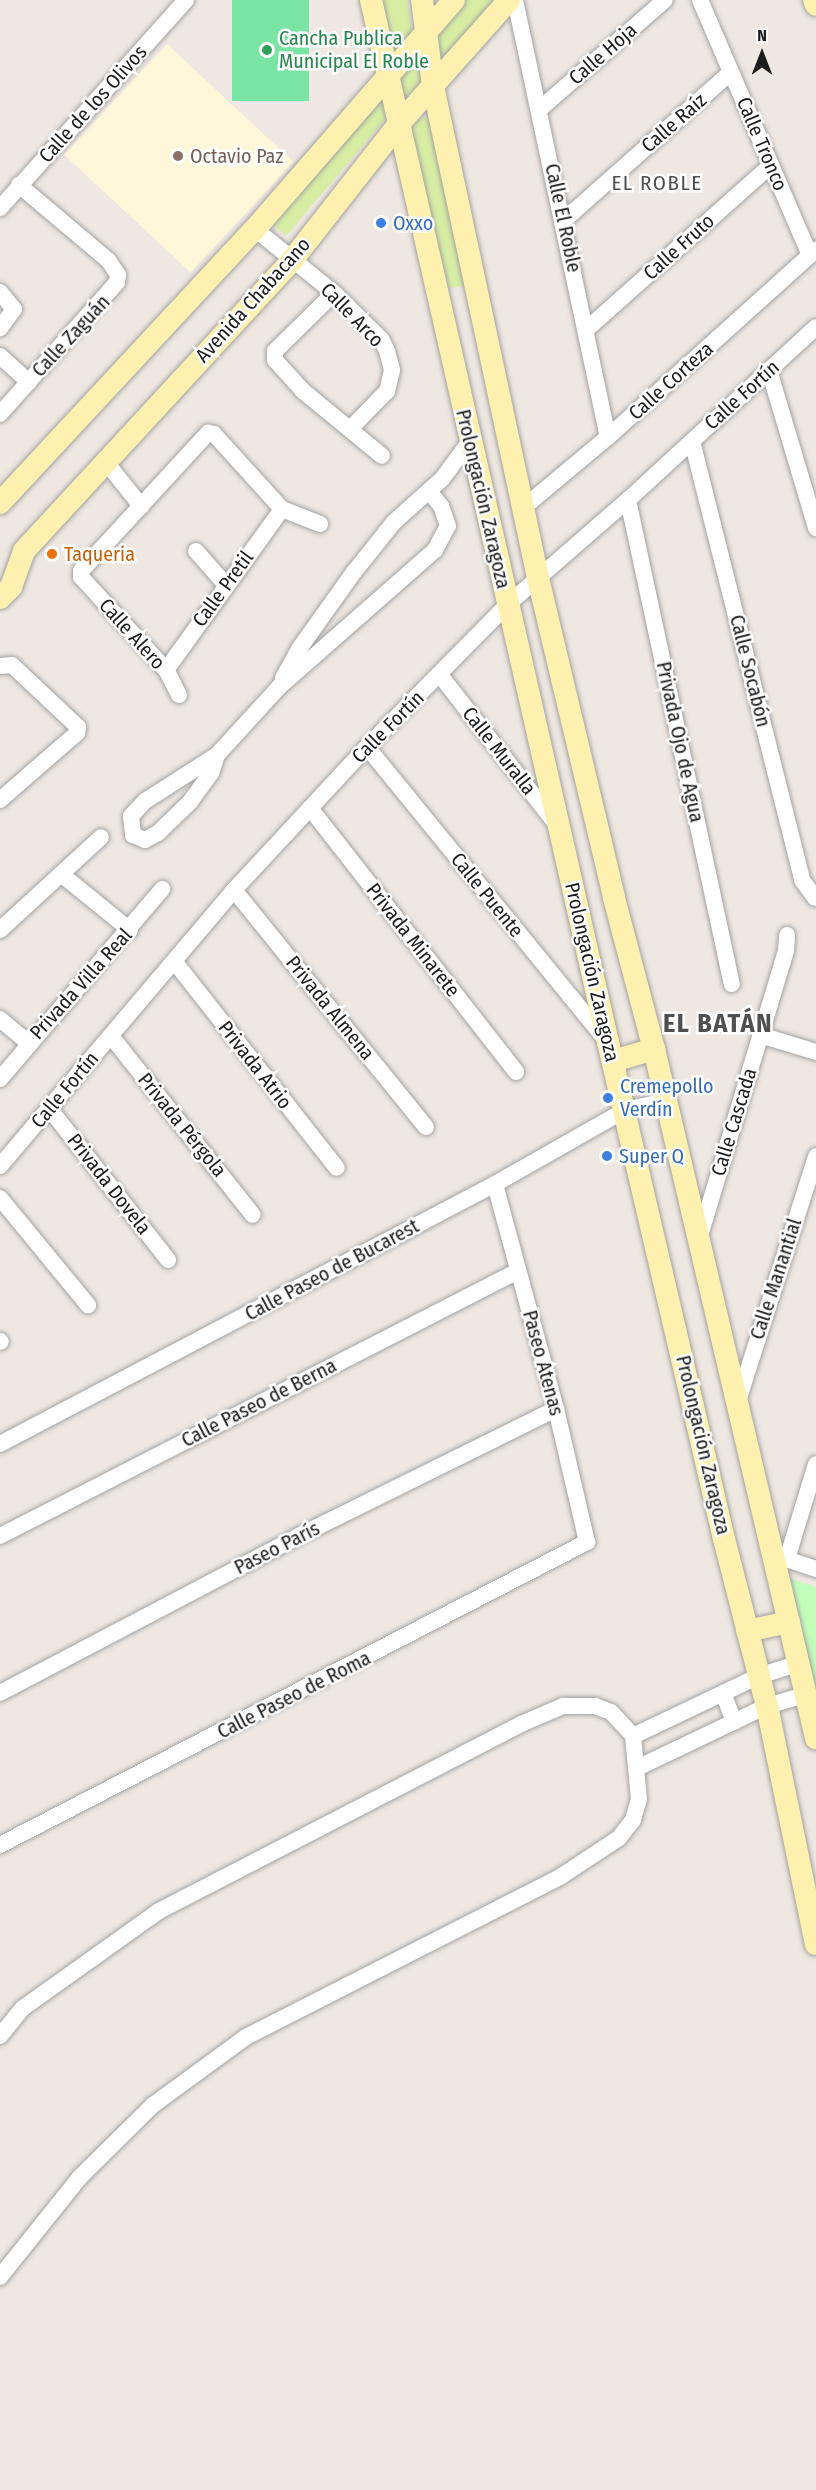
<!DOCTYPE html>
<html>
<head>
<meta charset="utf-8">
<style>
	body { margin:0 }
	#map { position:relative; width:816px; height:2490px; overflow:hidden; background:#efe7e1; font-family:"Fira Sans Condensed",sans-serif }
	div>[style] { position:absolute }
	.education>* { inset:0; background:#fff7da; transform-origin:0 0 }
	.grass>* { inset:0; background:#d7eda3 }
	.park>* { inset:0; background:#c3fdba }
	.pitch>* { inset:0; background:#79e4a4; transform-origin:0 0 }
	.roads { filter:drop-shadow(0 0 2px #a3a3a3) drop-shadow(0 0 2px #a3a3a3) }
	.street>* { height:16px; margin:-8px; padding:0 8px; transform-origin:8px; border-radius:8px; background:#fff }
	.secondary>* { height:22px; margin:-11px; padding:0 11px; transform-origin:11px; border-radius:11px; background:#fef1b0 }
	.dots>* { width:16px; height:16px; translate:-50% -50%; box-sizing:border-box; border:3px solid #fff; border-radius:50% }
	span { translate:-50% -50%; white-space:nowrap; text-align:center; line-height:1.15; -webkit-text-stroke:5px #fff; paint-order:stroke }
	.leisure-label { font-size:20px; color:#27864d }
	.left { translate:0 -50%; text-align:left }
	.street-label { font-size:20px; color:#1c1c1c }
	.education-label { font-size:20px; color:#785e54 }
	.shop-label { font-size:20px; color:#366cbe }
	.food-label { font-size:20px; color:#c56008 }
	.neighbourhood-label { font-size:21px; color:#4f4f4f; letter-spacing:1.5px }
	.district-label { font-size:26px; color:#4f4f4f; font-weight:700; letter-spacing:1.5px }
	.north { position:absolute; left:732px; top:24px; width:60px; height:60px; -webkit-text-stroke:4px #fff; paint-order:stroke; rotate:0deg; font-size:16px; font-weight:700; line-height:24px; text-align:center; color:#1c1c1c }
	.north::after { content:''; display:block; margin:auto; width:21px; height:27px; background:#1c1c1c; clip-path:polygon(50% 0,100% 100%,50% 72%,0 100%) }
</style>
</head>
<body>
<div id="map">
	<div class="education">
		<i style="left:167px;top:44px;width:173px;height:151px;rotate:43deg"></i>
	</div>
	<div class="grass">
		<i style="clip-path:polygon(381px 0,407px 0,413px 32px,389px 48px)"></i>
		<i style="clip-path:polygon(459px 0,506px 0,437px 72px,432px 29px)"></i>
		<i style="clip-path:polygon(418px 55px,423px 81px,405px 97px,398px 74px)"></i>
		<i style="clip-path:polygon(379px 93px,387px 117px,286px 236px,266px 219px)"></i>
		<i style="clip-path:polygon(430px 114px,467px 284px,449px 289px,407px 126px)"></i>
	</div>
	<div class="park">
		<i style="clip-path:polygon(782px 1576px,816px 1587px,816px 1706px)"></i>
	</div>
	<div class="pitch">
		<i style="left:232px;top:0;width:77px;height:101px"></i>
	</div>
	<div class="roads">
		<div class="street">
			<i style="left:515px;top:0;width:447px;rotate:78deg"></i>
			<i style="left:700px;top:0;width:278px;rotate:66.7deg"></i>
			<i style="left:541px;top:108px;width:164px;rotate:-41.1deg"></i>
			<i style="left:0;top:208px;width:279px;rotate:-48.2deg"></i>
			<i style="left:562px;top:222px;width:226px;rotate:-41.6deg"></i>
			<i style="left:255px;top:229px;width:102px;rotate:39deg"></i>
			<i style="left:334px;top:293px;width:66px;rotate:44.4deg"></i>
			<i style="left:381px;top:339px;width:13px;rotate:63deg"></i>
			<i style="left:387px;top:351px;width:20px;rotate:75deg"></i>
			<i style="left:392px;top:370px;width:22px;rotate:103deg"></i>
			<i style="left:387px;top:391px;width:52px;rotate:134.2deg"></i>
			<i style="left:0;top:292px;width:22px;rotate:51deg"></i>
			<i style="left:14px;top:309px;width:24px;rotate:126deg"></i>
			<i style="left:334px;top:293px;width:83px;rotate:135.5deg"></i>
			<i style="left:275px;top:351px;width:9px;rotate:90deg"></i>
			<i style="left:275px;top:360px;width:42px;rotate:47.9deg"></i>
			<i style="left:303px;top:391px;width:102px;rotate:39.4deg"></i>
			<i style="left:587px;top:329px;width:246px;rotate:-41.7deg"></i>
			<i style="left:0;top:356px;width:39px;rotate:42deg"></i>
			<i style="left:769px;top:370px;width:165px;rotate:73.4deg"></i>
			<i style="left:0;top:414px;width:176px;rotate:-48.4deg"></i>
			<i style="left:117px;top:282px;width:7px;rotate:-82deg"></i>
			<i style="left:118px;top:275px;width:17px;rotate:-123deg"></i>
			<i style="left:109px;top:261px;width:118px;rotate:-139.8deg"></i>
			<i style="left:692px;top:441px;width:453px;rotate:75.9deg"></i>
			<i style="left:802px;top:880px;width:22px;rotate:54deg"></i>
			<i style="left:105px;top:461px;width:58px;rotate:51.3deg"></i>
			<i style="left:628px;top:500px;width:495px;rotate:77.9deg"></i>
			<i style="left:523px;top:508px;width:111px;rotate:-39.9deg"></i>
			<i style="left:608px;top:437px;width:280px;rotate:-42deg"></i>
			<i style="left:196px;top:551px;width:45px;rotate:48.6deg"></i>
			<i style="left:0;top:666px;width:12px;rotate:-5deg"></i>
			<i style="left:12px;top:665px;width:91px;rotate:43.2deg"></i>
			<i style="left:78px;top:727px;width:6px;rotate:99deg"></i>
			<i style="left:77px;top:733px;width:102px;rotate:139deg"></i>
			<i style="left:166px;top:670px;width:198px;rotate:-54.2deg"></i>
			<i style="left:440px;top:675px;width:189px;rotate:52.1deg"></i>
			<i style="left:283px;top:678px;width:33px;rotate:-61deg"></i>
			<i style="left:299px;top:649px;width:95px;rotate:-54.5deg"></i>
			<i style="left:354px;top:572px;width:64px;rotate:-51.3deg"></i>
			<i style="left:394px;top:522px;width:64px;rotate:-41.9deg"></i>
			<i style="left:442px;top:479px;width:47px;rotate:-53.6deg"></i>
			<i style="left:179px;top:695px;width:28px;rotate:-117deg"></i>
			<i style="left:166px;top:670px;width:126px;rotate:-132.4deg"></i>
			<i style="left:81px;top:577px;width:6px;rotate:-90deg"></i>
			<i style="left:81px;top:571px;width:188px;rotate:-47.4deg"></i>
			<i style="left:208px;top:433px;width:6px;rotate:9deg"></i>
			<i style="left:214px;top:434px;width:101px;rotate:47.8deg"></i>
			<i style="left:282px;top:509px;width:41px;rotate:21.5deg"></i>
			<i style="left:367px;top:747px;width:377px;rotate:50.8deg"></i>
			<i style="left:217px;top:755px;width:19px;rotate:108deg"></i>
			<i style="left:211px;top:773px;width:34px;rotate:126deg"></i>
			<i style="left:191px;top:801px;width:46px;rotate:135.9deg"></i>
			<i style="left:158px;top:833px;width:15px;rotate:152deg"></i>
			<i style="left:145px;top:840px;width:13px;rotate:-157deg"></i>
			<i style="left:133px;top:835px;width:19px;rotate:-96deg"></i>
			<i style="left:131px;top:816px;width:21px;rotate:-47deg"></i>
			<i style="left:145px;top:801px;width:85px;rotate:-32.6deg"></i>
			<i style="left:217px;top:755px;width:92px;rotate:-47.6deg"></i>
			<i style="left:279px;top:687px;width:208px;rotate:-41.3deg"></i>
			<i style="left:435px;top:550px;width:27px;rotate:-62deg"></i>
			<i style="left:448px;top:526px;width:21px;rotate:-109deg"></i>
			<i style="left:441px;top:506px;width:19px;rotate:-129deg"></i>
			<i style="left:310px;top:808px;width:335px;rotate:52deg"></i>
			<i style="left:61px;top:874px;width:89px;rotate:39.1deg"></i>
			<i style="left:234px;top:890px;width:305px;rotate:51deg"></i>
			<i style="left:0;top:930px;width:137px;rotate:-42.6deg"></i>
			<i style="left:174px;top:961px;width:263px;rotate:51.8deg"></i>
			<i style="left:0;top:1019px;width:38px;rotate:40deg"></i>
			<i style="left:760px;top:1035px;width:59px;rotate:16.9deg"></i>
			<i style="left:111px;top:1036px;width:228px;rotate:51.6deg"></i>
			<i style="left:0;top:1079px;width:250px;rotate:-49.5deg"></i>
			<i style="left:49px;top:1108px;width:193px;rotate:51.9deg"></i>
			<i style="left:0;top:1166px;width:362px;rotate:-49.7deg"></i>
			<i style="left:234px;top:890px;width:195px;rotate:-47.1deg"></i>
			<i style="left:367px;top:747px;width:199px;rotate:-45.4deg"></i>
			<i style="left:507px;top:605px;width:160px;rotate:-41deg"></i>
			<i style="left:628px;top:500px;width:255px;rotate:-42.6deg"></i>
			<i style="left:0;top:1198px;width:139px;rotate:50.6deg"></i>
			<i style="left:699px;top:1239px;width:301px;rotate:-73.2deg"></i>
			<i style="left:786px;top:951px;width:16px;rotate:-86deg"></i>
			<i style="left:0;top:1341px;width:1px;rotate:45deg"></i>
			<i style="left:738px;top:1401px;width:257px;rotate:-72.3deg"></i>
			<i style="left:0;top:1444px;width:559px;rotate:-27.71deg"></i>
			<i style="left:495px;top:1184px;width:150px;rotate:-29.6deg"></i>
			<i style="left:625px;top:1110px;width:42px;rotate:-12.4deg"></i>
			<i style="left:0;top:1536px;width:582px;rotate:-27.09deg"></i>
			<i style="left:777px;top:1556px;width:41px;rotate:18.4deg"></i>
			<i style="left:787px;top:1559px;width:99px;rotate:-73deg"></i>
			<i style="left:0;top:1693px;width:338px;rotate:-27.7deg"></i>
			<i style="left:299px;top:1536px;width:287px;rotate:-26.3deg"></i>
			<i style="left:723px;top:1693px;width:31px;rotate:69deg"></i>
			<i style="left:633px;top:1736px;width:140px;rotate:-25.5deg"></i>
			<i style="left:759px;top:1676px;width:43px;rotate:-17.6deg"></i>
			<i style="left:639px;top:1767px;width:142px;rotate:-25.5deg"></i>
			<i style="left:767px;top:1706px;width:43px;rotate:-16.3deg"></i>
			<i style="left:0;top:1845px;width:661px;rotate:-27.3deg"></i>
			<i style="left:587px;top:1542px;width:137px;rotate:-103.1deg"></i>
			<i style="left:556px;top:1409px;width:233px;rotate:-105.2deg"></i>
			<i style="left:0;top:2036px;width:36px;rotate:-51deg"></i>
			<i style="left:23px;top:2008px;width:167px;rotate:-35.5deg"></i>
			<i style="left:159px;top:1911px;width:407px;rotate:-27.3deg"></i>
			<i style="left:521px;top:1724px;width:46px;rotate:-23.2deg"></i>
			<i style="left:563px;top:1706px;width:32px"></i>
			<i style="left:595px;top:1706px;width:17px;rotate:21deg"></i>
			<i style="left:611px;top:1712px;width:33px;rotate:47deg"></i>
			<i style="left:633px;top:1736px;width:63px;rotate:84.6deg"></i>
			<i style="left:639px;top:1799px;width:22px;rotate:106deg"></i>
			<i style="left:633px;top:1820px;width:23px;rotate:128deg"></i>
			<i style="left:619px;top:1838px;width:71px;rotate:146.5deg"></i>
			<i style="left:560px;top:1877px;width:352px;rotate:153deg"></i>
			<i style="left:246px;top:2037px;width:115px;rotate:143.8deg"></i>
			<i style="left:153px;top:2105px;width:103px;rotate:135.4deg"></i>
			<i style="left:80px;top:2177px;width:128px;rotate:128.7deg"></i>
		</div>
		<div class="secondary">
			<i style="left:371px;top:0;width:1069px;rotate:77.19deg"></i>
			<i style="left:608px;top:1042px;width:510px;rotate:76.86deg"></i>
			<i style="left:724px;top:1539px;width:172px;rotate:75.6deg"></i>
			<i style="left:767px;top:1706px;width:243px;rotate:78.4deg"></i>
			<i style="left:422px;top:0;width:87px;rotate:82.7deg"></i>
			<i style="left:433px;top:86px;width:503px;rotate:77.95deg"></i>
			<i style="left:538px;top:578px;width:329px;rotate:76.6deg"></i>
			<i style="left:614px;top:898px;width:156px;rotate:75.2deg"></i>
			<i style="left:654px;top:1049px;width:708px;rotate:76.77deg"></i>
			<i style="left:814px;top:0;width:5px;rotate:68deg"></i>
			<i style="left:0;top:503px;width:374px;rotate:-47.1deg"></i>
			<i style="left:255px;top:229px;width:303px;rotate:-49deg"></i>
			<i style="left:0;top:598px;width:16px;rotate:-45deg"></i>
			<i style="left:11px;top:587px;width:38px;rotate:-70deg"></i>
			<i style="left:24px;top:551px;width:397px;rotate:-47.3deg"></i>
			<i style="left:293px;top:259px;width:170px;rotate:-51.9deg"></i>
			<i style="left:398px;top:125px;width:167px;rotate:-48.4deg"></i>
			<i style="left:613px;top:1061px;width:43px;rotate:-16.3deg"></i>
			<i style="left:747px;top:1631px;width:43px;rotate:-12.1deg"></i>
		</div>
	</div>
	<div class="dots">
		<i style="left:267px;top:50px;background:#2e9e5b"></i>
		<i style="left:178px;top:156px;background:#8d6e63"></i>
		<i style="left:381px;top:223px;background:#3f7fe0"></i>
		<i style="left:52px;top:554px;background:#e8710a"></i>
		<i style="left:608px;top:1098px;background:#3f7fe0"></i>
		<i style="left:607px;top:1156px;background:#3f7fe0"></i>
	</div>
	<div class="leisure-label">
		<span class="left" style="left:279px;top:50px">Cancha Publica<br>Municipal El Roble</span>
	</div>
	<div class="street-label">
		<span style="left:603px;top:54px;rotate:-41deg">Calle Hoja</span>
		<span style="left:93px;top:104px;rotate:-48deg">Calle de los Olivos</span>
		<span style="left:674px;top:123px;rotate:-41deg">Calle Raíz</span>
		<span style="left:762px;top:144px;rotate:67deg">Calle Tronco</span>
		<span style="left:563px;top:218px;rotate:78deg">Calle El Roble</span>
		<span style="left:679px;top:247px;rotate:-42deg">Calle Fruto</span>
		<span style="left:253px;top:300px;rotate:-48deg">Avenida Chabacano</span>
		<span style="left:352px;top:315px;rotate:46deg">Calle Arco</span>
		<span style="left:71px;top:336px;rotate:-47deg">Calle Zaguán</span>
		<span style="left:671px;top:381px;rotate:-42deg">Calle Corteza</span>
		<span style="left:742px;top:395px;rotate:-42deg">Calle Fortín</span>
		<span style="left:483px;top:499px;rotate:77deg">Prolongación Zaragoza</span>
		<span style="left:223px;top:589px;rotate:-54deg">Calle Pretil</span>
		<span style="left:132px;top:634px;rotate:48deg">Calle Alero</span>
		<span style="left:750px;top:671px;rotate:76deg">Calle Socabón</span>
		<span style="left:388px;top:727px;rotate:-45deg">Calle Fortín</span>
		<span style="left:680px;top:742px;rotate:78deg">Privada Ojo de Agua</span>
		<span style="left:499px;top:751px;rotate:52deg">Calle Muralla</span>
		<span style="left:487px;top:895px;rotate:51deg">Calle Puente</span>
		<span style="left:413px;top:940px;rotate:52deg">Privada Minarete</span>
		<span style="left:592px;top:972px;rotate:77deg">Prolongación Zaragoza</span>
		<span style="left:81px;top:984px;rotate:-48deg">Privada Villa Real</span>
		<span style="left:330px;top:1008px;rotate:51deg">Privada Almena</span>
		<span style="left:255px;top:1065px;rotate:52deg">Privada Atrio</span>
		<span style="left:65px;top:1090px;rotate:-50deg">Calle Fortín</span>
		<span style="left:734px;top:1122px;rotate:-73deg">Calle Cascada</span>
		<span style="left:182px;top:1125px;rotate:51deg">Privada Pérgola</span>
		<span style="left:109px;top:1184px;rotate:52deg">Privada Dovela</span>
		<span style="left:332px;top:1270px;rotate:-28deg">Calle Paseo de Bucarest</span>
		<span style="left:776px;top:1279px;rotate:-72deg">Calle Manantial</span>
		<span style="left:543px;top:1363px;rotate:75deg">Paseo Atenas</span>
		<span style="left:259px;top:1403px;rotate:-27deg">Calle Paseo de Berna</span>
		<span style="left:703px;top:1445px;rotate:77deg">Prolongación Zaragoza</span>
		<span style="left:277px;top:1548px;rotate:-27deg">Paseo París</span>
		<span style="left:294px;top:1695px;rotate:-27deg">Calle Paseo de Roma</span>
	</div>
	<div class="education-label">
		<span class="left" style="left:190px;top:156px">Octavio Paz</span>
	</div>
	<div class="shop-label">
		<span class="left" style="left:393px;top:223px">Oxxo</span>
		<span class="left" style="left:620px;top:1098px">Cremepollo<br>Verdín</span>
		<span class="left" style="left:619px;top:1156px">Super Q</span>
	</div>
	<div class="food-label">
		<span class="left" style="left:64px;top:554px">Taqueria</span>
	</div>
	<div class="neighbourhood-label">
		<span style="left:657px;top:183px">EL ROBLE</span>
	</div>
	<div class="district-label">
		<span style="left:718px;top:1024px">EL BATÁN</span>
	</div>
	<div class="north">N</div>
</div>
</body>
</html>
